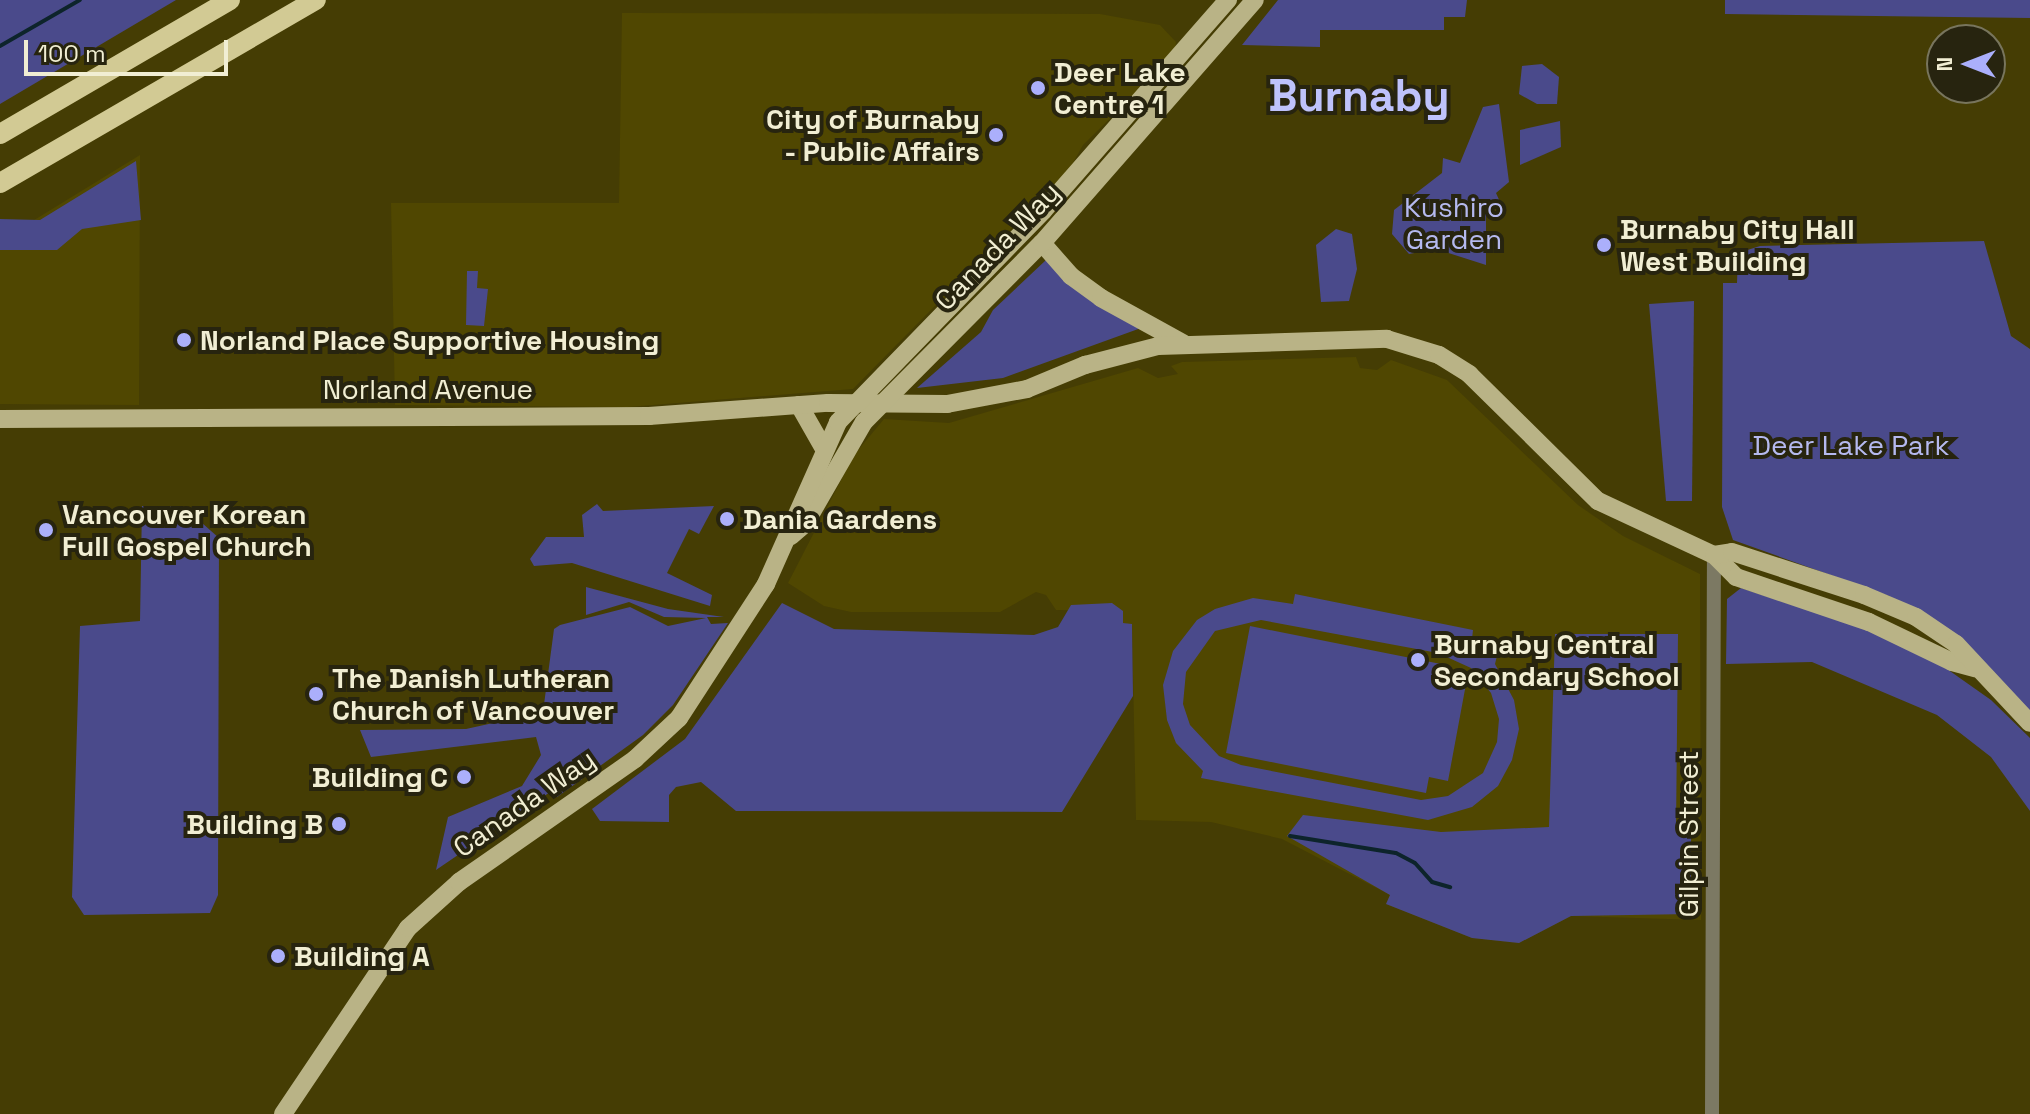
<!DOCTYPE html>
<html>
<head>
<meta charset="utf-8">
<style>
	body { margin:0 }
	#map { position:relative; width:2030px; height:1114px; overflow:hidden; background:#453d04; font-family:"Space Grotesk",sans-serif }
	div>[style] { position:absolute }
	.built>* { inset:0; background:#504701 }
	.green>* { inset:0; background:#4a4a8b }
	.stream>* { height:4px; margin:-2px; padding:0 2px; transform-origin:2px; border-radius:2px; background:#0d242b }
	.minor>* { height:14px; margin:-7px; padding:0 7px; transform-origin:7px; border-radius:7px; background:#7c7963 }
	.major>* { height:18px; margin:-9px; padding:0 9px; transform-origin:9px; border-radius:9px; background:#b9b386 }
	.highway>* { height:20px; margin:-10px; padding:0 10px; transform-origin:10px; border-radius:10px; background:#d2ca94 }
	.dots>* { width:22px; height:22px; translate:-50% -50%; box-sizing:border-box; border:4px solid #27240f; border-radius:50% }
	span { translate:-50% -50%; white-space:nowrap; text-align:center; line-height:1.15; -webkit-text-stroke:8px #27240f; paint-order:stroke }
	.poi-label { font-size:28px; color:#f1eed3; font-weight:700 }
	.left { translate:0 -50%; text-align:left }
	.right { translate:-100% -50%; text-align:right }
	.park-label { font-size:28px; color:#b5b9ef }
	.street-label { font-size:28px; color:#f1eed3 }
	.town-label { font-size:44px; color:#bec2fb; font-weight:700 }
	.north { position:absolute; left:1926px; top:24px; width:80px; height:80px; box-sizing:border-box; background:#27240f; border:2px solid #78755d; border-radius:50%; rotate:270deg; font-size:22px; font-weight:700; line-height:32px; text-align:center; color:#f1eed3 }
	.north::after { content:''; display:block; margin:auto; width:28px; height:36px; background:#abaffb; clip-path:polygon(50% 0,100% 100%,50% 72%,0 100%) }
	.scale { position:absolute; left:24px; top:40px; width:204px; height:36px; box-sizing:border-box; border:4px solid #f1eed3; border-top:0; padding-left:10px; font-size:24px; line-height:28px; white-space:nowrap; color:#f1eed3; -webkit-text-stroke:6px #27240f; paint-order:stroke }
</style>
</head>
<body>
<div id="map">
	<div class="built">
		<i style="clip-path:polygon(622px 13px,1100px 14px,1160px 25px,1176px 42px,1175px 51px,1143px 86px,1083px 145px,1069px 170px,853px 389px,628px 407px,395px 405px,391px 203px,619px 203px)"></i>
		<i style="clip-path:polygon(140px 155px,139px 405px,0 404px,0 241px)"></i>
		<i style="clip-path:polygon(1356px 357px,1360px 368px,1377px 370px,1391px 360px,1447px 380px,1578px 505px,1623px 536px,1700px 574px,1701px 920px,1571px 916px,1519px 943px,1472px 938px,1386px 904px,1390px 895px,1282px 839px,1211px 822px,1136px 820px,1132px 625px,1123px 623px,1123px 611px,1056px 610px,1046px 595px,1036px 592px,1000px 612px,851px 612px,824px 606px,788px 583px,854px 455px,884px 419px,949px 423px,1138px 368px,1158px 378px,1178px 374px,1171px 366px,1182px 362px)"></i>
	</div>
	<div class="green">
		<i style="clip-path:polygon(0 0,176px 0,0 104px)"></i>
		<i style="clip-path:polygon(1278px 0,1467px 0,1465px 17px,1444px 17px,1444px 30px,1320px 30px,1320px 47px,1242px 45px)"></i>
		<i style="clip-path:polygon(1725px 0,2030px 0,2030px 18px,1725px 14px)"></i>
		<i style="clip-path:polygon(1542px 64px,1559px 77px,1557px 104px,1537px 104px,1519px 94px,1522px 66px)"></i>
		<i style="clip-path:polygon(1499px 104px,1509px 182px,1496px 193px,1501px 204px,1486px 216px,1486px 265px,1436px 249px,1409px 254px,1392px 234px,1394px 210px,1442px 173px,1443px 158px,1460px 163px,1483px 107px)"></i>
		<i style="clip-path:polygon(1560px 121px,1561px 147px,1520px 165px,1520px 130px)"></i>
		<i style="clip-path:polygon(136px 161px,141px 220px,82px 229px,57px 250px,0 250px,0 219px,40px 220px)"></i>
		<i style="clip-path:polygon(1336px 229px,1352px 234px,1357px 269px,1349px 301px,1321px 302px,1316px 245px)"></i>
		<i style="clip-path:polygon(1984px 241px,2011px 336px,2030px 349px,2030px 711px,1889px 596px,1733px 540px,1722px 507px,1723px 283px,1737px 283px,1738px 253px,1760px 246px)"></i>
		<i style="clip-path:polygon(1046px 260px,1141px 328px,1003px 378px,917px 388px,981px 332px,993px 310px)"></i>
		<i style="clip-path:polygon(467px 271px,478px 271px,477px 288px,488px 289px,484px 326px,466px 325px)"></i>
		<i style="clip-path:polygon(1694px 301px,1692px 501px,1666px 501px,1649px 304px)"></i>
		<i style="clip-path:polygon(597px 504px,603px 511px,714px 506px,699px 534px,689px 529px,667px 573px,712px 595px,710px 606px,572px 563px,534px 566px,530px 559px,546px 537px,584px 537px,582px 515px)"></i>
		<i style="clip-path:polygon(142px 506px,184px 507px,219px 538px,218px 895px,210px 913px,84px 915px,72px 897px,80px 626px,140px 621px)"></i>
		<i style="clip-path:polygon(586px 587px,668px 609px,724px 617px,707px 617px,711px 624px,728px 623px,673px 705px,643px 735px,557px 797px,556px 788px,436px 870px,448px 817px,522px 786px,541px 755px,536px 737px,371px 757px,360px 730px,466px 729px,543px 712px,554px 629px,560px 625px,630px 607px,668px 626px,706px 618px,664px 617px,629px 602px,586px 615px)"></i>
		<i style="clip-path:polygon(1741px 588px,1866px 629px,1930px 657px,1991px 700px,2030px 738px,2030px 811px,1991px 757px,1937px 715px,1812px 662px,1726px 664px,1727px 599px)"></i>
		<i style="clip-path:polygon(evenodd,1295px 594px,1473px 630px,1472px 639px,1500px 644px,1495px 664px,1514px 700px,1519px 729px,1512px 760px,1498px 786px,1472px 807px,1428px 820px,1201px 778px,1203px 771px,1176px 743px,1167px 720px,1163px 685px,1173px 651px,1197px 620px,1215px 609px,1253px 598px,1293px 604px,1295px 594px,1261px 620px,1438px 653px,1471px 668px,1491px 693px,1499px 719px,1497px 742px,1483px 773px,1448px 796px,1421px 800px,1241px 765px,1219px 756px,1190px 725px,1183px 704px,1186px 672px,1215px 631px,1261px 620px)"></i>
		<i style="clip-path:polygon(782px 603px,834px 629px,1034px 635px,1058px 627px,1071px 605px,1112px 603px,1123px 611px,1123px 623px,1132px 624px,1133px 696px,1062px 812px,736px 811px,701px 782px,676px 787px,669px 795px,669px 822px,600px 821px,592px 809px,685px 739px)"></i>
		<i style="clip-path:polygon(1250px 626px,1451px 666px,1448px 680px,1466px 684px,1448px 781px,1429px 777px,1426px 793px,1226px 753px)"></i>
		<i style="clip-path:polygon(1555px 634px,1678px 634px,1676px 829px,1691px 832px,1691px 914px,1571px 916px,1519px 943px,1472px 938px,1386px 904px,1390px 895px,1287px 836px,1303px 815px,1441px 832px,1549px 827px)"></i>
	</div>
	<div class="stream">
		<i style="left:0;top:46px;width:92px;rotate:-29.9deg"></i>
		<i style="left:1290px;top:836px;width:107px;rotate:9.1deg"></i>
		<i style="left:1396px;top:853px;width:21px;rotate:28deg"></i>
		<i style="left:1415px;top:863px;width:25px;rotate:48deg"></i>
		<i style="left:1432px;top:882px;width:19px;rotate:16deg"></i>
	</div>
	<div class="minor">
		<i style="left:1712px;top:1114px;width:559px;rotate:-89.8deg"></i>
	</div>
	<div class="major">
		<i style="left:1042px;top:243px;width:44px;rotate:48.7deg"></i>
		<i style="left:1071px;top:276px;width:37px;rotate:36deg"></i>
		<i style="left:1101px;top:298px;width:94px;rotate:28.8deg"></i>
		<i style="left:799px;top:405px;width:48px;rotate:60.3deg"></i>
		<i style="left:0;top:419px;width:649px;rotate:-0.26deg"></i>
		<i style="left:649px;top:416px;width:179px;rotate:-4.2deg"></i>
		<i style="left:828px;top:403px;width:119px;rotate:0.5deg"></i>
		<i style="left:947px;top:404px;width:81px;rotate:-10.6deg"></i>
		<i style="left:1027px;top:389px;width:63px;rotate:-22.5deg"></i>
		<i style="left:1085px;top:365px;width:75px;rotate:-14.6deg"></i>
		<i style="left:1158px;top:346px;width:229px;rotate:-1.8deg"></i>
		<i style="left:1387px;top:339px;width:54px;rotate:17.1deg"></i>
		<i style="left:1439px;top:355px;width:36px;rotate:32deg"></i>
		<i style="left:1469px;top:374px;width:181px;rotate:44.6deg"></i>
		<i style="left:1598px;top:501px;width:128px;rotate:25deg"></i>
		<i style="left:1714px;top:555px;width:31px;rotate:45deg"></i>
		<i style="left:1736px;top:577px;width:140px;rotate:18.7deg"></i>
		<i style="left:1869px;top:622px;width:92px;rotate:25.7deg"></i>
		<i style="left:1952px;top:662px;width:24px;rotate:15deg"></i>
		<i style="left:791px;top:536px;width:18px;rotate:-41deg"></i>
		<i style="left:805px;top:524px;width:118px;rotate:-60deg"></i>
		<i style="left:864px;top:422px;width:252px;rotate:-45.2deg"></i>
		<i style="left:1042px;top:243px;width:323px;rotate:-48.8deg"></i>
		<i style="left:1714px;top:555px;width:18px;rotate:-9deg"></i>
		<i style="left:1732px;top:552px;width:139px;rotate:18deg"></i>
		<i style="left:1864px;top:595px;width:56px;rotate:22.9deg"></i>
		<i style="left:1916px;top:617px;width:48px;rotate:34deg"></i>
		<i style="left:1956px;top:644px;width:108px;rotate:46.9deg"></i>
		<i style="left:283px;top:1114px;width:224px;rotate:-56.1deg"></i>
		<i style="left:408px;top:928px;width:69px;rotate:-42deg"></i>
		<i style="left:459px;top:882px;width:215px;rotate:-34.9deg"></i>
		<i style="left:635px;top:759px;width:60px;rotate:-43deg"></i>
		<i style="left:679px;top:718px;width:160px;rotate:-57deg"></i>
		<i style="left:766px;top:584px;width:177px;rotate:-66deg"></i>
		<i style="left:838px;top:422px;width:294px;rotate:-45.8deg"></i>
		<i style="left:1043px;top:211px;width:281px;rotate:-48.8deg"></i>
	</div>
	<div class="highway">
		<i style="left:0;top:134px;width:266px;rotate:-30.2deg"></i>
		<i style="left:0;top:183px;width:365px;rotate:-30.1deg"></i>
	</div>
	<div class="dots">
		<i style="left:1038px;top:88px;background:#abaffb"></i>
		<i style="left:996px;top:135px;background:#abaffb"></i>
		<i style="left:1604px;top:245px;background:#abaffb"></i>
		<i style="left:184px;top:340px;background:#abaffb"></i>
		<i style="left:727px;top:519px;background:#abaffb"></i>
		<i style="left:46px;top:530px;background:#abaffb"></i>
		<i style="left:1418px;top:660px;background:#abaffb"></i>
		<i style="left:316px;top:694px;background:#abaffb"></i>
		<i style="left:464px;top:777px;background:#abaffb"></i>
		<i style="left:339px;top:824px;background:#abaffb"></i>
		<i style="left:278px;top:956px;background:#abaffb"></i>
	</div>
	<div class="poi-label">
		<span class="left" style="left:1054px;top:88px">Deer Lake<br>Centre 1</span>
		<span class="right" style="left:980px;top:135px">City of Burnaby<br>- Public Affairs</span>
		<span class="left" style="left:1620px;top:245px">Burnaby City Hall<br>West Building</span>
		<span class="left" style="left:200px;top:340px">Norland Place Supportive Housing</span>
		<span class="left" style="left:62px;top:530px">Vancouver Korean<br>Full Gospel Church</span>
		<span class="left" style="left:743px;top:519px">Dania Gardens</span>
		<span class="left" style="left:1434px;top:660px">Burnaby Central<br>Secondary School</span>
		<span class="left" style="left:332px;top:694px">The Danish Lutheran<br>Church of Vancouver</span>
		<span class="right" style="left:448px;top:777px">Building C</span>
		<span class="right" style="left:323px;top:824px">Building B</span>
		<span class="left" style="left:294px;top:956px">Building A</span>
	</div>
	<div class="park-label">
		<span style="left:1454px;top:223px">Kushiro<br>Garden</span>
		<span style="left:1851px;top:445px">Deer Lake Park</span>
	</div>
	<div class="street-label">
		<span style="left:997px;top:246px;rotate:-46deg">Canada Way</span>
		<span style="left:428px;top:389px">Norland Avenue</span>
		<span style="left:524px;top:803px;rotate:-35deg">Canada Way</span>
		<span style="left:1688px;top:834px;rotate:-90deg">Gilpin Street</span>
	</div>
	<div class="town-label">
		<span style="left:1359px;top:96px">Burnaby</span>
	</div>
	<div class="north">N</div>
	<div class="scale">100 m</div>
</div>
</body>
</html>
